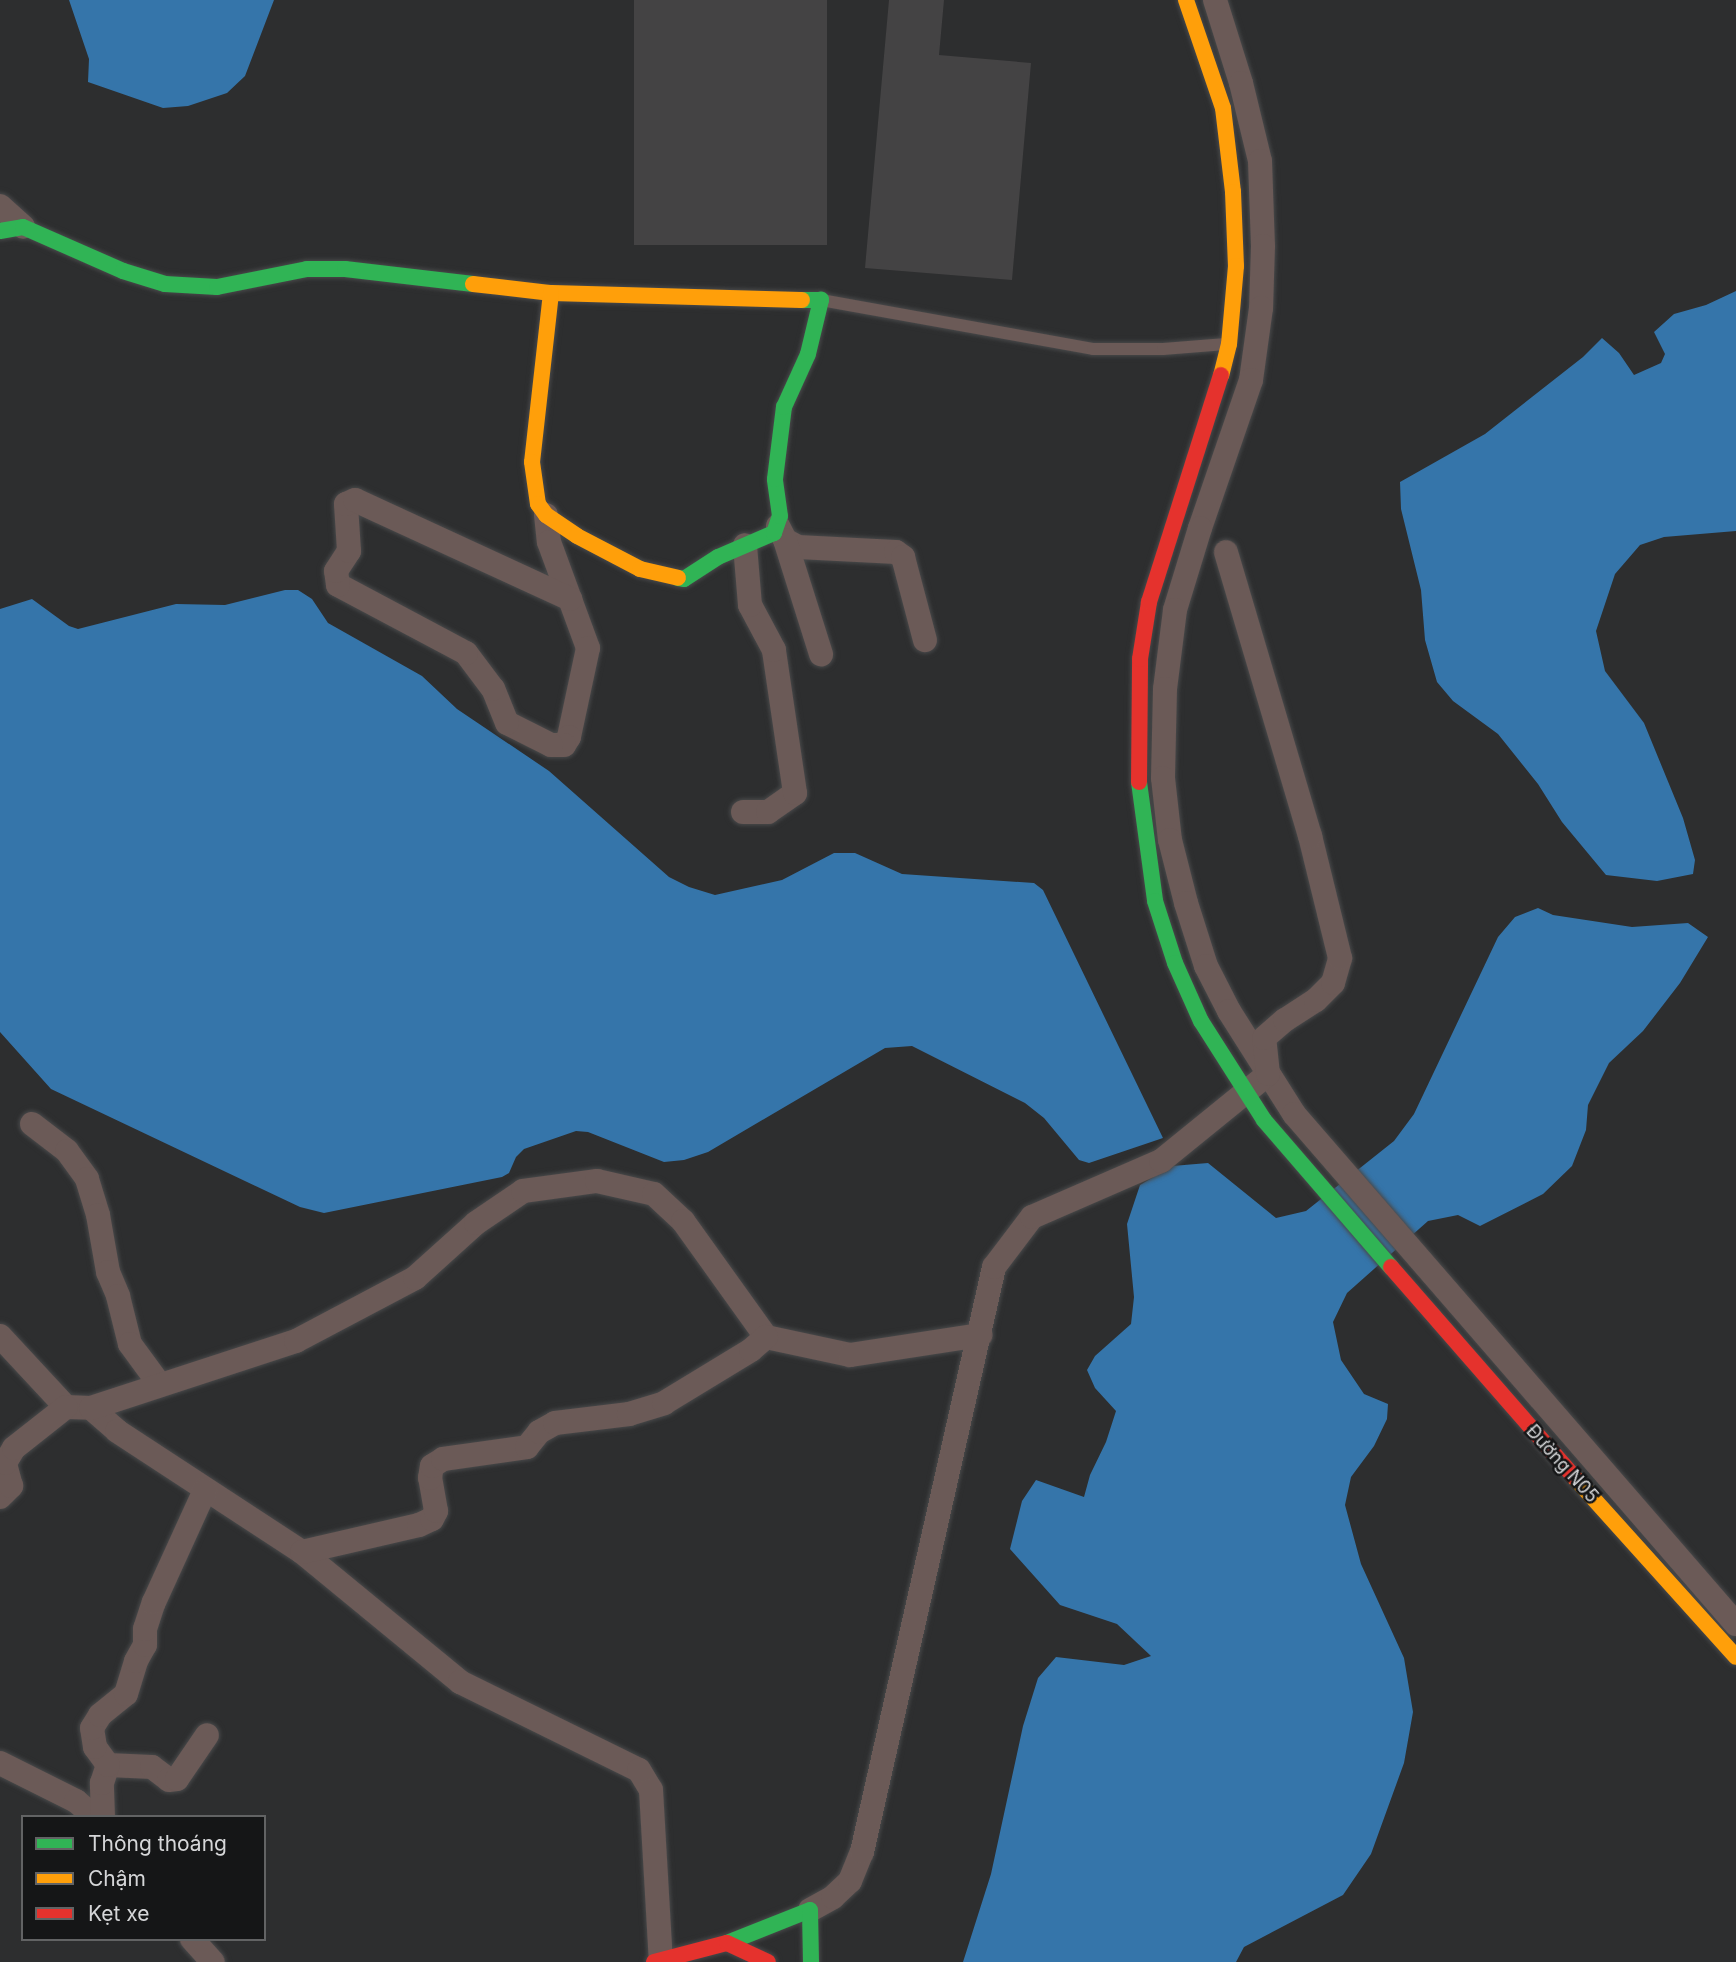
<!DOCTYPE html>
<html>
<head>
<meta charset="utf-8">
<style>
	body { margin:0 }
	#map { position:relative; width:1736px; height:1962px; overflow:hidden; background:#2d2e2f; font-family:Inter,sans-serif }
	div>[style] { position:absolute }
	.water>* { inset:0; background:#3575aa }
	.building>* { inset:0; background:#444344; transform-origin:0 0 }
	.roads { filter:drop-shadow(0 0 2px #48494a) drop-shadow(0 0 2px #48494a) }
	.lane>* { height:12px; margin:-6px; padding:0 6px; transform-origin:6px; border-radius:6px; background:#6b5a57 }
	.street>* { height:24px; margin:-12px; padding:0 12px; transform-origin:12px; border-radius:12px; background:#6b5a57 }
	.fast>* { height:16px; margin:-8px; padding:0 8px; transform-origin:8px; border-radius:8px; background:#30b455 }
	.slow>* { height:16px; margin:-8px; padding:0 8px; transform-origin:8px; border-radius:8px; background:#ff9f0a }
	.jam>* { height:16px; margin:-8px; padding:0 8px; transform-origin:8px; border-radius:8px; background:#e5322d }
	span { translate:-50% -50%; white-space:nowrap; text-align:center; line-height:1.15; -webkit-text-stroke:5px #151617; paint-order:stroke }
	.street-label { font-size:18px; color:#d5d6d8 }
	.legend { position:absolute; left:21px; top:1815px; width:245px; height:126px; box-sizing:border-box; background:#151617; border:2px solid #626364; margin:0; padding:9px 12px; list-style:none; font-size:21px; color:#d5d6d8 }
	.legend li { display:flex; align-items:center; gap:14px; height:35px }
	.legend b { width:35px; border:2px solid #626364 }
</style>
</head>
<body>
<div id="map">
	<div class="water">
		<i style="clip-path:polygon(69px 0,274px 0,245px 76px,227px 93px,188px 106px,163px 108px,88px 82px,89px 59px)"></i>
		<i style="clip-path:polygon(1736px 291px,1736px 531px,1664px 537px,1640px 545px,1615px 574px,1596px 631px,1605px 671px,1644px 723px,1683px 818px,1695px 860px,1693px 874px,1657px 881px,1606px 875px,1562px 822px,1538px 784px,1498px 734px,1453px 701px,1437px 682px,1425px 640px,1421px 590px,1401px 509px,1400px 482px,1485px 434px,1583px 357px,1602px 338px,1619px 353px,1634px 375px,1661px 363px,1665px 354px,1654px 332px,1674px 314px,1706px 305px)"></i>
		<i style="clip-path:polygon(285px 590px,298px 590px,312px 599px,328px 623px,422px 676px,457px 709px,549px 771px,669px 877px,689px 887px,715px 895px,782px 880px,834px 853px,855px 853px,902px 874px,1034px 883px,1043px 890px,1163px 1138px,1089px 1163px,1079px 1160px,1044px 1118px,1025px 1103px,912px 1046px,885px 1048px,708px 1152px,684px 1160px,664px 1162px,588px 1132px,576px 1131px,524px 1149px,516px 1157px,509px 1173px,502px 1177px,324px 1213px,300px 1207px,51px 1089px,0 1032px,0 609px,32px 599px,69px 626px,78px 629px,176px 604px,225px 605px)"></i>
		<i style="clip-path:polygon(1538px 908px,1553px 915px,1632px 927px,1688px 923px,1708px 937px,1680px 983px,1643px 1031px,1609px 1063px,1588px 1105px,1586px 1130px,1572px 1166px,1543px 1194px,1480px 1226px,1458px 1215px,1428px 1221px,1347px 1293px,1333px 1322px,1341px 1360px,1364px 1394px,1388px 1404px,1387px 1419px,1374px 1446px,1351px 1477px,1345px 1505px,1361px 1564px,1404px 1658px,1413px 1712px,1404px 1763px,1371px 1854px,1343px 1895px,1244px 1947px,1236px 1962px,963px 1962px,991px 1874px,1023px 1726px,1038px 1678px,1056px 1657px,1124px 1665px,1151px 1656px,1117px 1624px,1060px 1605px,1010px 1549px,1022px 1501px,1036px 1480px,1084px 1497px,1090px 1475px,1106px 1442px,1116px 1411px,1095px 1388px,1087px 1370px,1095px 1356px,1131px 1324px,1134px 1297px,1127px 1224px,1140px 1185px,1172px 1166px,1208px 1163px,1276px 1218px,1306px 1211px,1394px 1141px,1414px 1114px,1498px 937px,1515px 917px)"></i>
	</div>
	<div class="building">
		<i style="left:634px;top:0;width:193px;height:245px"></i>
		<i style="clip-path:polygon(889px 0,944px 0,939px 55px,1031px 63px,1012px 280px,865px 268px)"></i>
	</div>
	<div class="roads">
		<div class="lane">
			<i style="left:821px;top:300px;width:276px;rotate:10.2deg"></i>
			<i style="left:1093px;top:349px;width:70px"></i>
			<i style="left:1163px;top:349px;width:63px;rotate:-4.5deg"></i>
		</div>
		<div class="street">
			<i style="left:1215px;top:0;width:87px;rotate:72.6deg"></i>
			<i style="left:1241px;top:83px;width:80px;rotate:76.3deg"></i>
			<i style="left:1260px;top:161px;width:85px;rotate:88deg"></i>
			<i style="left:1263px;top:246px;width:62px;rotate:91.8deg"></i>
			<i style="left:1261px;top:308px;width:73px;rotate:97.9deg"></i>
			<i style="left:1251px;top:380px;width:157px;rotate:109deg"></i>
			<i style="left:1200px;top:528px;width:86px;rotate:107deg"></i>
			<i style="left:1175px;top:610px;width:80px;rotate:97.2deg"></i>
			<i style="left:1165px;top:689px;width:89px;rotate:91.3deg"></i>
			<i style="left:1163px;top:778px;width:62px;rotate:83.6deg"></i>
			<i style="left:1170px;top:840px;width:65px;rotate:75.7deg"></i>
			<i style="left:1186px;top:903px;width:66px;rotate:72.4deg"></i>
			<i style="left:1206px;top:966px;width:51px;rotate:62.9deg"></i>
			<i style="left:1229px;top:1011px;width:122px;rotate:57.7deg"></i>
			<i style="left:1294px;top:1114px;width:675px;rotate:49.09deg"></i>
			<i style="left:0;top:206px;width:31px;rotate:42deg"></i>
			<i style="left:546px;top:515px;width:27px;rotate:84deg"></i>
			<i style="left:549px;top:542px;width:113px;rotate:69.8deg"></i>
			<i style="left:588px;top:648px;width:91px;rotate:102.1deg"></i>
			<i style="left:569px;top:737px;width:9px;rotate:122deg"></i>
			<i style="left:564px;top:745px;width:13px;rotate:180deg"></i>
			<i style="left:551px;top:745px;width:49px;rotate:-153.4deg"></i>
			<i style="left:507px;top:723px;width:37px;rotate:-112deg"></i>
			<i style="left:493px;top:689px;width:45px;rotate:-126.9deg"></i>
			<i style="left:466px;top:653px;width:145px;rotate:-152deg"></i>
			<i style="left:338px;top:585px;width:14px;rotate:-98deg"></i>
			<i style="left:336px;top:571px;width:24px;rotate:-57deg"></i>
			<i style="left:349px;top:551px;width:47px;rotate:-93.7deg"></i>
			<i style="left:346px;top:504px;width:10px;rotate:-24deg"></i>
			<i style="left:355px;top:500px;width:237px;rotate:24.7deg"></i>
			<i style="left:778px;top:526px;width:16px;rotate:63deg"></i>
			<i style="left:785px;top:540px;width:15px;rotate:28deg"></i>
			<i style="left:798px;top:547px;width:98px;rotate:2.9deg"></i>
			<i style="left:896px;top:552px;width:9px;rotate:36deg"></i>
			<i style="left:903px;top:557px;width:86px;rotate:75.2deg"></i>
			<i style="left:785px;top:540px;width:120px;rotate:72.5deg"></i>
			<i style="left:743px;top:812px;width:25px"></i>
			<i style="left:768px;top:812px;width:33px;rotate:-35deg"></i>
			<i style="left:795px;top:793px;width:145px;rotate:-98.4deg"></i>
			<i style="left:774px;top:650px;width:51px;rotate:-118.1deg"></i>
			<i style="left:750px;top:605px;width:60px;rotate:-94.8deg"></i>
			<i style="left:32px;top:1124px;width:44px;rotate:37.6deg"></i>
			<i style="left:67px;top:1151px;width:34px;rotate:54deg"></i>
			<i style="left:87px;top:1179px;width:38px;rotate:73deg"></i>
			<i style="left:98px;top:1215px;width:58px;rotate:80deg"></i>
			<i style="left:108px;top:1272px;width:26px;rotate:67deg"></i>
			<i style="left:118px;top:1296px;width:49px;rotate:76deg"></i>
			<i style="left:130px;top:1344px;width:51px;rotate:53.8deg"></i>
			<i style="left:0;top:1336px;width:97px;rotate:47.1deg"></i>
			<i style="left:66px;top:1407px;width:25px;rotate:2deg"></i>
			<i style="left:91px;top:1408px;width:35px;rotate:41deg"></i>
			<i style="left:117px;top:1431px;width:221px;rotate:33.2deg"></i>
			<i style="left:302px;top:1552px;width:205px;rotate:39.4deg"></i>
			<i style="left:460px;top:1682px;width:199px;rotate:26.2deg"></i>
			<i style="left:639px;top:1770px;width:23px;rotate:59deg"></i>
			<i style="left:651px;top:1790px;width:172px;rotate:86.7deg"></i>
			<i style="left:91px;top:1408px;width:216px;rotate:-18.1deg"></i>
			<i style="left:296px;top:1341px;width:135px;rotate:-27.9deg"></i>
			<i style="left:415px;top:1278px;width:82px;rotate:-42deg"></i>
			<i style="left:476px;top:1223px;width:57px;rotate:-34.2deg"></i>
			<i style="left:523px;top:1191px;width:75px;rotate:-7.7deg"></i>
			<i style="left:597px;top:1181px;width:58px;rotate:12.8deg"></i>
			<i style="left:654px;top:1194px;width:40px;rotate:43deg"></i>
			<i style="left:683px;top:1221px;width:143px;rotate:54.4deg"></i>
			<i style="left:766px;top:1337px;width:86px;rotate:12.1deg"></i>
			<i style="left:850px;top:1355px;width:132px;rotate:-8.7deg"></i>
			<i style="left:0;top:1497px;width:16px;rotate:-45deg"></i>
			<i style="left:11px;top:1486px;width:24px;rotate:-105deg"></i>
			<i style="left:5px;top:1463px;width:17px;rotate:-59deg"></i>
			<i style="left:14px;top:1448px;width:66px;rotate:-38.3deg"></i>
			<i style="left:302px;top:1552px;width:120px;rotate:-13deg"></i>
			<i style="left:419px;top:1525px;width:14px;rotate:-25deg"></i>
			<i style="left:432px;top:1519px;width:9px;rotate:-63deg"></i>
			<i style="left:436px;top:1511px;width:34px;rotate:-100deg"></i>
			<i style="left:430px;top:1478px;width:12px;rotate:-81deg"></i>
			<i style="left:432px;top:1466px;width:13px;rotate:-32deg"></i>
			<i style="left:443px;top:1459px;width:85px;rotate:-8.1deg"></i>
			<i style="left:527px;top:1447px;width:19px;rotate:-51deg"></i>
			<i style="left:539px;top:1432px;width:18px;rotate:-29deg"></i>
			<i style="left:555px;top:1423px;width:75px;rotate:-6.9deg"></i>
			<i style="left:629px;top:1414px;width:37px;rotate:-17deg"></i>
			<i style="left:664px;top:1403px;width:102px;rotate:-31.3deg"></i>
			<i style="left:751px;top:1350px;width:20px;rotate:-41deg"></i>
			<i style="left:0;top:1763px;width:85px;rotate:26.6deg"></i>
			<i style="left:76px;top:1801px;width:25px;rotate:40deg"></i>
			<i style="left:108px;top:1765px;width:44px;rotate:2.6deg"></i>
			<i style="left:152px;top:1767px;width:21px;rotate:37deg"></i>
			<i style="left:169px;top:1780px;width:8px;rotate:-7deg"></i>
			<i style="left:177px;top:1779px;width:53px;rotate:-55.7deg"></i>
			<i style="left:103px;top:1817px;width:34px;rotate:-92deg"></i>
			<i style="left:102px;top:1783px;width:19px;rotate:-72deg"></i>
			<i style="left:108px;top:1765px;width:22px;rotate:-126deg"></i>
			<i style="left:95px;top:1747px;width:19px;rotate:-99deg"></i>
			<i style="left:92px;top:1728px;width:15px;rotate:-58deg"></i>
			<i style="left:100px;top:1715px;width:33px;rotate:-39deg"></i>
			<i style="left:126px;top:1694px;width:34px;rotate:-73deg"></i>
			<i style="left:136px;top:1661px;width:18px;rotate:-61deg"></i>
			<i style="left:145px;top:1645px;width:16px;rotate:-90deg"></i>
			<i style="left:145px;top:1629px;width:28px;rotate:-72deg"></i>
			<i style="left:154px;top:1602px;width:123px;rotate:-65.5deg"></i>
			<i style="left:810px;top:1910px;width:26px;rotate:-29deg"></i>
			<i style="left:833px;top:1897px;width:23px;rotate:-43deg"></i>
			<i style="left:850px;top:1881px;width:31px;rotate:-68deg"></i>
			<i style="left:862px;top:1852px;width:600px;rotate:-77.28deg"></i>
			<i style="left:994px;top:1267px;width:63px;rotate:-52.8deg"></i>
			<i style="left:1032px;top:1217px;width:141px;rotate:-23.5deg"></i>
			<i style="left:1161px;top:1161px;width:138px;rotate:-39.1deg"></i>
			<i style="left:1268px;top:1074px;width:36px;rotate:-96deg"></i>
			<i style="left:1264px;top:1038px;width:28px;rotate:-41deg"></i>
			<i style="left:1285px;top:1020px;width:37px;rotate:-33deg"></i>
			<i style="left:1316px;top:1000px;width:24px;rotate:-45deg"></i>
			<i style="left:1333px;top:983px;width:26px;rotate:-74deg"></i>
			<i style="left:1340px;top:958px;width:126px;rotate:-103.8deg"></i>
			<i style="left:1310px;top:836px;width:296px;rotate:-106.5deg"></i>
			<i style="left:192px;top:1939px;width:31px;rotate:48deg"></i>
		</div>
		<div class="fast">
			<i style="left:0;top:231px;width:23px;rotate:-10deg"></i>
			<i style="left:23px;top:227px;width:109px;rotate:23.7deg"></i>
			<i style="left:123px;top:271px;width:44px;rotate:17.2deg"></i>
			<i style="left:165px;top:284px;width:52px;rotate:3.3deg"></i>
			<i style="left:217px;top:287px;width:92px;rotate:-11.3deg"></i>
			<i style="left:307px;top:269px;width:38px"></i>
			<i style="left:345px;top:269px;width:129px;rotate:6.7deg"></i>
			<i style="left:678px;top:578px;width:6px;rotate:9deg"></i>
			<i style="left:684px;top:579px;width:40px;rotate:-32.9deg"></i>
			<i style="left:718px;top:557px;width:61px;rotate:-23.2deg"></i>
			<i style="left:774px;top:533px;width:18px;rotate:-71deg"></i>
			<i style="left:780px;top:516px;width:37px;rotate:-98deg"></i>
			<i style="left:775px;top:479px;width:73px;rotate:-82.9deg"></i>
			<i style="left:784px;top:407px;width:58px;rotate:-65.6deg"></i>
			<i style="left:808px;top:354px;width:56px;rotate:-76.5deg"></i>
			<i style="left:821px;top:300px;width:19px;rotate:180deg"></i>
			<i style="left:1139px;top:782px;width:120px;rotate:82.3deg"></i>
			<i style="left:1155px;top:901px;width:65px;rotate:72.1deg"></i>
			<i style="left:1175px;top:963px;width:64px;rotate:65.9deg"></i>
			<i style="left:1201px;top:1021px;width:117px;rotate:57.5deg"></i>
			<i style="left:1264px;top:1120px;width:194px;rotate:49.2deg"></i>
			<i style="left:727px;top:1943px;width:89px;rotate:-21.7deg"></i>
			<i style="left:810px;top:1910px;width:52px;rotate:88.9deg"></i>
		</div>
		<div class="slow">
			<i style="left:1186px;top:0;width:114px;rotate:71.1deg"></i>
			<i style="left:1223px;top:108px;width:85px;rotate:83.2deg"></i>
			<i style="left:1233px;top:192px;width:74px;rotate:87.7deg"></i>
			<i style="left:1236px;top:266px;width:78px;rotate:95.1deg"></i>
			<i style="left:1229px;top:344px;width:32px;rotate:104deg"></i>
			<i style="left:473px;top:284px;width:79px;rotate:6.6deg"></i>
			<i style="left:551px;top:293px;width:251px;rotate:1.6deg"></i>
			<i style="left:551px;top:293px;width:170px;rotate:96.4deg"></i>
			<i style="left:532px;top:462px;width:42px;rotate:81.9deg"></i>
			<i style="left:538px;top:504px;width:14px;rotate:54deg"></i>
			<i style="left:546px;top:515px;width:37px;rotate:34deg"></i>
			<i style="left:577px;top:536px;width:71px;rotate:27.6deg"></i>
			<i style="left:640px;top:569px;width:39px;rotate:13deg"></i>
			<i style="left:1574px;top:1477px;width:242px;rotate:48deg"></i>
		</div>
		<div class="jam">
			<i style="left:1139px;top:782px;width:123px;rotate:-89.5deg"></i>
			<i style="left:1140px;top:659px;width:58px;rotate:-81deg"></i>
			<i style="left:1149px;top:602px;width:238px;rotate:-72.4deg"></i>
			<i style="left:1391px;top:1267px;width:279px;rotate:48.9deg"></i>
			<i style="left:654px;top:1962px;width:75px;rotate:-14.6deg"></i>
			<i style="left:727px;top:1943px;width:45px;rotate:24.9deg"></i>
		</div>
	</div>
	<div class="street-label">
		<span style="left:1562px;top:1464px;rotate:48deg">Đường N05</span>
	</div>
	<ul class="legend">
	<li><b style="height:9px;background:#30b455"></b>Thông thoáng</li>
	<li><b style="height:9px;background:#ff9f0a"></b>Chậm</li>
	<li><b style="height:9px;background:#e5322d"></b>Kẹt xe</li>
	</ul>
</div>
</body>
</html>
